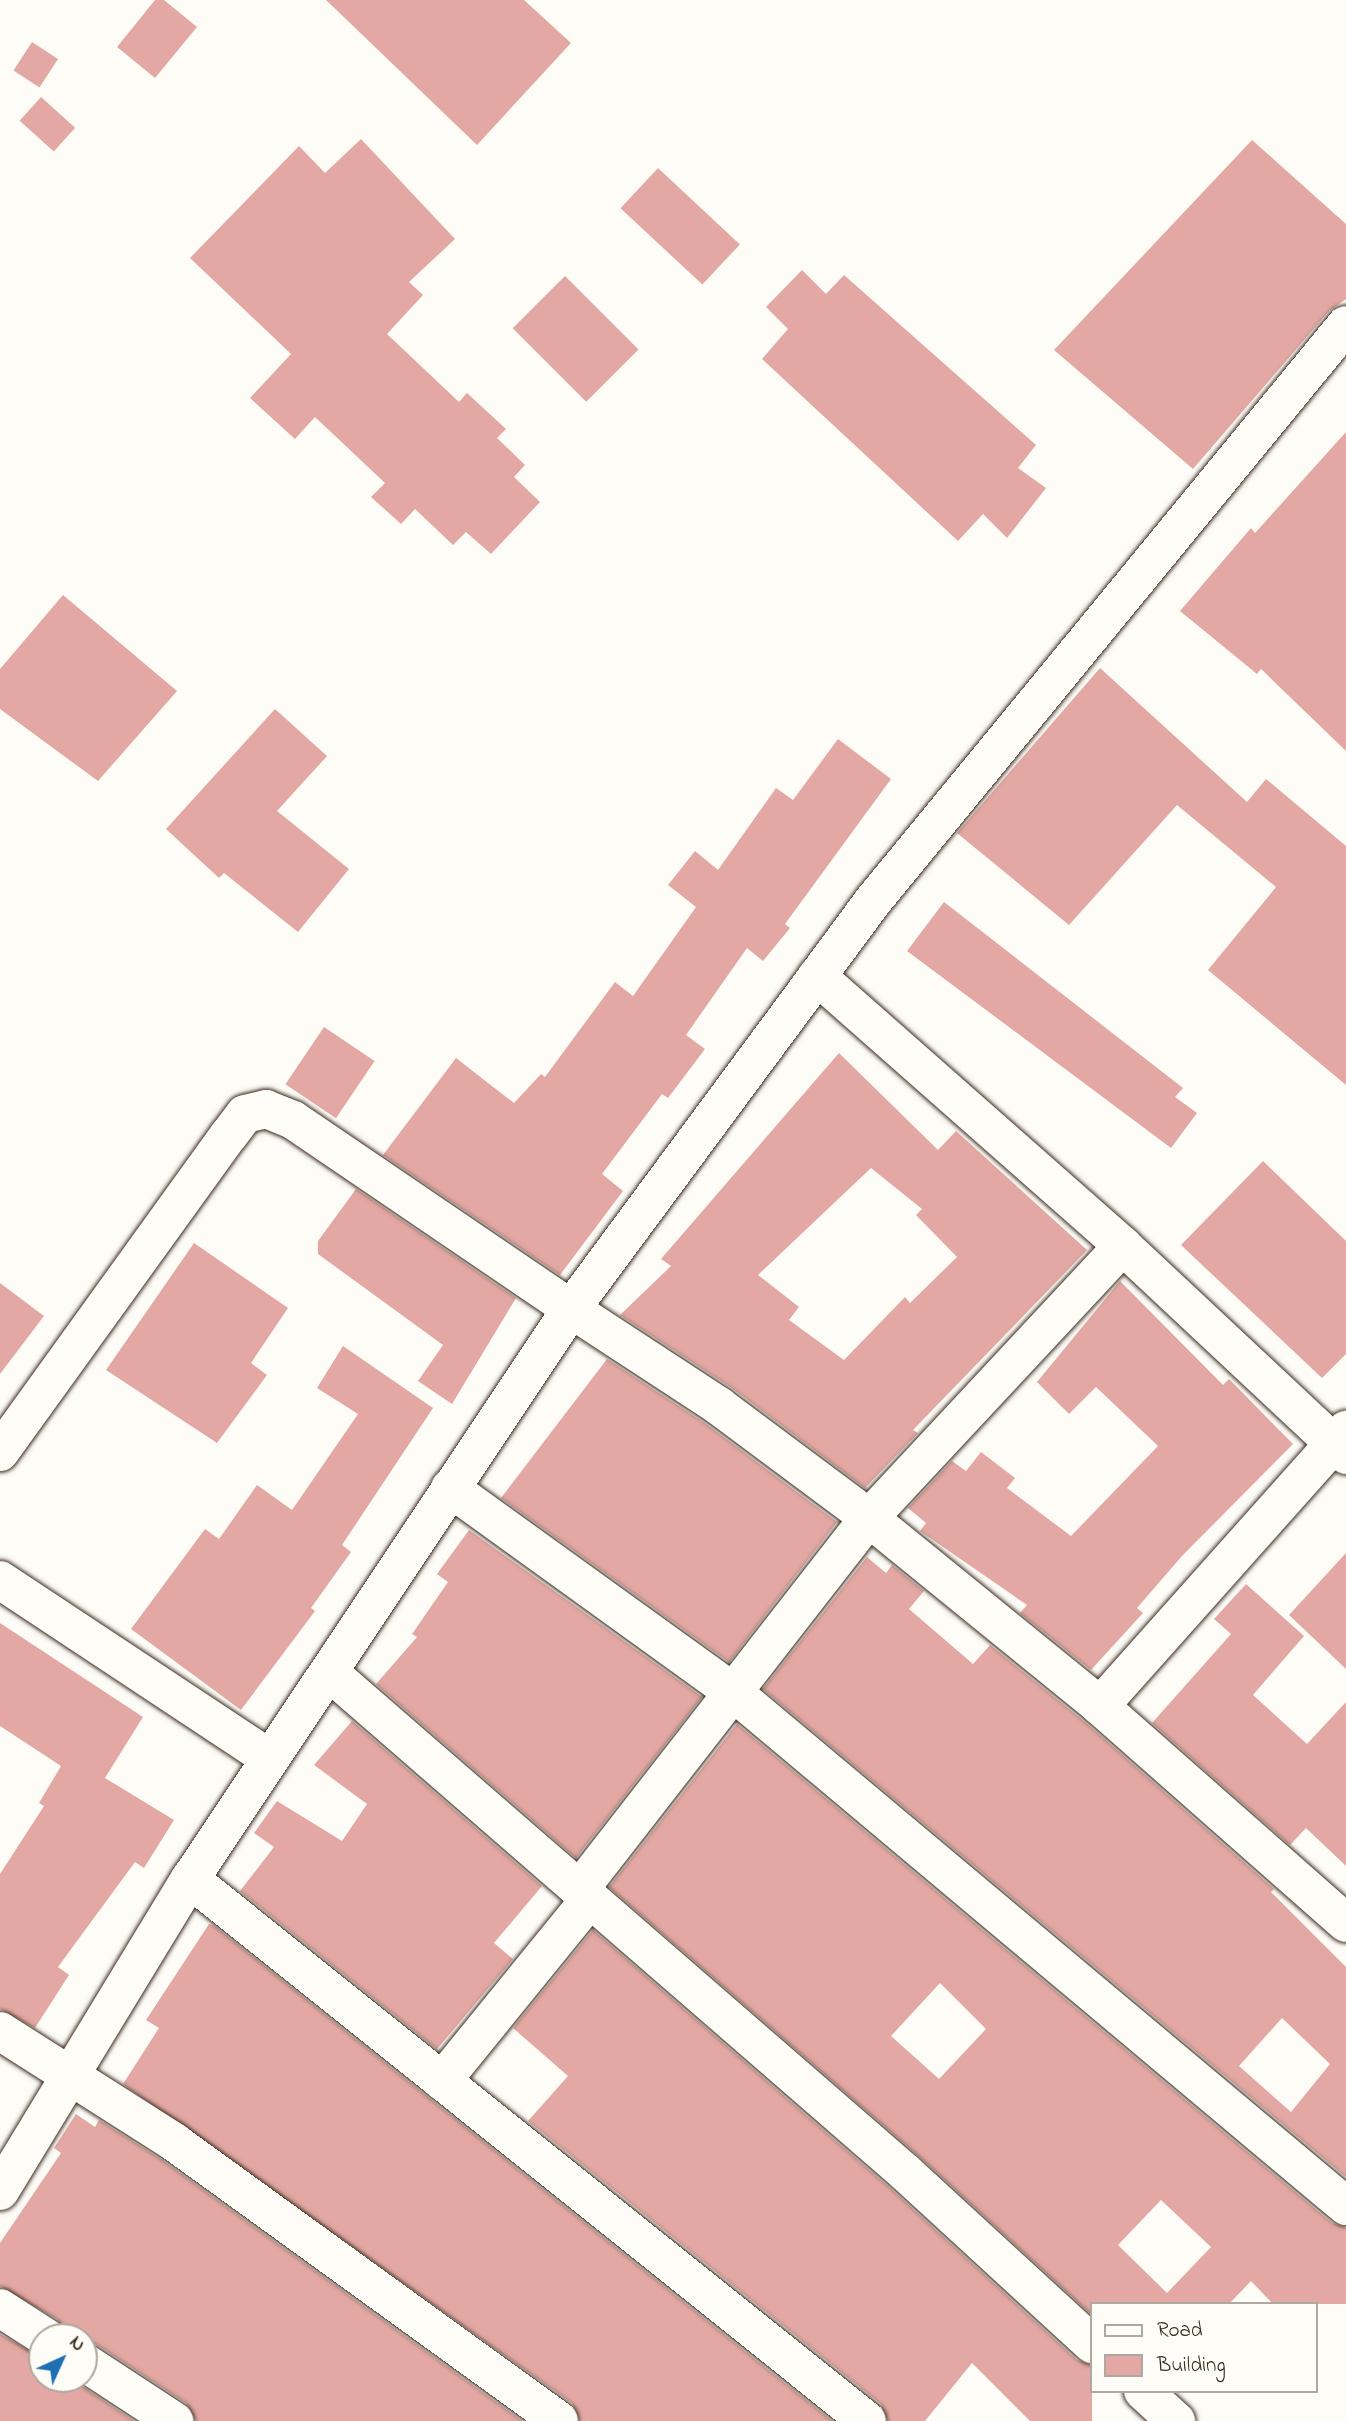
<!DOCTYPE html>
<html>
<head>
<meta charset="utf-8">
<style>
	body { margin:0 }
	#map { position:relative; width:1346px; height:2421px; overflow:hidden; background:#fdfcf7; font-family:"Indie Flower",sans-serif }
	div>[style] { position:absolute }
	.building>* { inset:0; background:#e3a8a3; transform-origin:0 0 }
	.roads { filter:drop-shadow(0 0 2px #3b2a1e) drop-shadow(0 0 2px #3b2a1e) }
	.minor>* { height:38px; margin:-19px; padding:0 19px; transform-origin:19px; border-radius:19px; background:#fdfcf7 }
	.secondary>* { height:38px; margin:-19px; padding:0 19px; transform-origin:19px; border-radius:19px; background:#fdfcf7 }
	span { translate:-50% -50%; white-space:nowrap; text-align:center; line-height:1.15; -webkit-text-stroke:6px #fdfcf7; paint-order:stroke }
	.legend { position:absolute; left:1090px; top:2302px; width:228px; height:91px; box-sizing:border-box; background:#fdfcf7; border:2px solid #afa8a0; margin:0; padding:9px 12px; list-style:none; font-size:21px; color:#3b2a1e }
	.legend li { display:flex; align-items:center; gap:14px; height:35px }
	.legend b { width:35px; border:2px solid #afa8a0 }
	.north { position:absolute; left:28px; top:2323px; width:70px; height:70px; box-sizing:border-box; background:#fdfcf7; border:2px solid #afa8a0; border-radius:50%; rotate:45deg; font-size:19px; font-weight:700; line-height:28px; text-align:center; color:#3b2a1e }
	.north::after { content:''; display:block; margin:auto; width:24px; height:32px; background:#1f6fb2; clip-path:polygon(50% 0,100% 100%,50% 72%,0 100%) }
</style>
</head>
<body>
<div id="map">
	<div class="building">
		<i style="clip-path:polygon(155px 0,164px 0,197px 27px,155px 78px,117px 47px)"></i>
		<i style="clip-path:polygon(326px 0,524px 0,571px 43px,477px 145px)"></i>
		<i style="left:32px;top:42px;width:31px;height:34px;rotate:33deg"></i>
		<i style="left:41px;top:97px;width:46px;height:32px;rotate:42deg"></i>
		<i style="clip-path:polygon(361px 139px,455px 239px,409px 282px,423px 295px,387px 334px,459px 402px,467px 393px,506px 429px,497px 438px,525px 465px,514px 477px,540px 502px,491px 554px,466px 532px,453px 545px,415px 509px,401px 524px,371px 497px,385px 483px,315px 417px,295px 439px,250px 398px,291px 354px,190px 258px,299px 146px,325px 173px)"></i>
		<i style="clip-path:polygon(1252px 140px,1346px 224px,1346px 299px,1329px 311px,1193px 469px,1054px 350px)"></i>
		<i style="left:658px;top:168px;width:112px;height:55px;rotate:43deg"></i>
		<i style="clip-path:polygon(802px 270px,826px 294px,844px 275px,1036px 445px,1018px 468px,1046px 488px,1007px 538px,983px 514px,958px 541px,762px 359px,788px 329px,766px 307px)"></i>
		<i style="left:565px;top:276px;width:104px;height:74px;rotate:45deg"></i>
		<i style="clip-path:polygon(1346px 432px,1346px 751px,1261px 669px,1257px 674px,1180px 611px,1251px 528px,1255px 533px)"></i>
		<i style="clip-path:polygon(63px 595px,177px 691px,98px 781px,0 709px,0 669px)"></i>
		<i style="clip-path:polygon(1100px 668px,1247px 802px,1266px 779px,1346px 846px,1346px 1085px,1208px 970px,1276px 887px,1177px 805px,1069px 925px,957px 833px)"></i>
		<i style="clip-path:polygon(275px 709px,327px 756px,277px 811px,349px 869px,298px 932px,224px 873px,219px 878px,166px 829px)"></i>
		<i style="clip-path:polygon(838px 739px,891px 779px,785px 924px,790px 928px,763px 961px,747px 948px,686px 1035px,705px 1049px,668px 1098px,662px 1094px,602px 1174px,623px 1191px,560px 1275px,383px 1155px,456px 1058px,514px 1103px,541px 1074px,545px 1077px,615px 982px,633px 996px,696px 907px,668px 885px,695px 851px,718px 870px,776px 788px,793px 800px)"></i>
		<i style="clip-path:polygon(944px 902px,1183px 1088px,1175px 1097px,1197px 1113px,1171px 1148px,907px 951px)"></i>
		<i style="left:324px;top:1027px;width:61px;height:69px;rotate:34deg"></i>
		<i style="clip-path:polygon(evenodd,839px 1053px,938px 1150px,956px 1131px,1087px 1250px,913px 1430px,918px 1433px,865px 1488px,732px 1388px,620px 1315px,671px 1266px,661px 1259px,839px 1053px,871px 1168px,922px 1209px,916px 1215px,957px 1257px,910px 1303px,905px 1297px,844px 1360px,789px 1320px,799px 1307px,758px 1275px,871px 1168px)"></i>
		<i style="clip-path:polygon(1263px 1161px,1346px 1241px,1346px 1354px,1322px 1378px,1181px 1245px)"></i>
		<i style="clip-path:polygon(356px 1189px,516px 1298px,452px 1404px,418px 1381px,443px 1345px,318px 1254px,318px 1241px)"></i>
		<i style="clip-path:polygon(194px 1243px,288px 1308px,251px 1363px,267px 1375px,217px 1443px,106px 1370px)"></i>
		<i style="clip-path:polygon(1120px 1281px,1223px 1385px,1229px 1379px,1293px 1444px,1182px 1556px,1137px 1608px,1143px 1613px,1091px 1670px,1020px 1613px,1027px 1605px,920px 1531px,926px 1523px,908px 1508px,952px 1461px,966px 1471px,981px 1452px,1015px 1478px,1007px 1488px,1071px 1536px,1158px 1446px,1096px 1387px,1069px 1414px,1037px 1382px)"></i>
		<i style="clip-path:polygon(0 1283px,44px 1316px,0 1374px)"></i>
		<i style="clip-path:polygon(343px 1346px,433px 1408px,342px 1545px,351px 1552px,311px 1608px,315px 1611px,241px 1710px,131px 1629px,205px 1529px,219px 1539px,257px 1485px,292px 1510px,358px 1414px,317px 1388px)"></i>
		<i style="clip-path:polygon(607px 1359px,706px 1424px,837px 1522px,729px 1662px,501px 1498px)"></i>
		<i style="clip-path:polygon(469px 1530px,702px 1697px,576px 1858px,376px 1684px,417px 1637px,412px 1634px,448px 1582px,437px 1574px)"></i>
		<i style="clip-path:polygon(1346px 1553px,1346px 1669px,1289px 1615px)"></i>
		<i style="clip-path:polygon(evenodd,867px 1557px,886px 1573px,892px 1565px,924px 1591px,909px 1609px,973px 1664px,990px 1645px,1086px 1723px,1274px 1889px,1271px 1892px,1346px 1967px,1346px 2177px,763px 1689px,867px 1557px,1282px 2018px,1330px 2064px,1291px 2112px,1239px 2066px,1282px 2018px)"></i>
		<i style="clip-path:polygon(1246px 1584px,1304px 1636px,1253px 1695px,1307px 1744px,1346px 1702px,1346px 1866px,1306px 1828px,1290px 1845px,1152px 1723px,1231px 1634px,1214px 1619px)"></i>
		<i style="clip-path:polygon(0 1623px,143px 1717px,105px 1778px,174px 1820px,144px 1868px,135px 1862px,58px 1967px,69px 1975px,35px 2028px,0 2009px,0 1874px,44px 1806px,39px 1803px,61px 1766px,0 1726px)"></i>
		<i style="clip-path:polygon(352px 1721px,542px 1886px,494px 1943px,513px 1959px,437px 2049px,240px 1891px,274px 1847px,254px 1833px,277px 1801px,342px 1841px,367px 1804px,314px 1765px)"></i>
		<i style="clip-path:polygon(evenodd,737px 1724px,1332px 2223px,1346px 2227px,1346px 2304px,1273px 2304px,1251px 2281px,1229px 2304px,1092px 2304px,1092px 2315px,920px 2157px,609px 1887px,737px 1724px,940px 1983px,986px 2029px,939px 2079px,891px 2036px,940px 1983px,737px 1724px,1161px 2200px,1211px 2247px,1167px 2293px,1118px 2245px,1161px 2200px)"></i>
		<i style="clip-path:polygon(209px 1924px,213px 1925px,832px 2421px,580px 2421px,572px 2403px,123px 2084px,159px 2028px,146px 2020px)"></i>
		<i style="clip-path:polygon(593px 1930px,891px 2189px,1077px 2360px,1092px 2365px,1092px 2421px,1030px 2421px,972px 2363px,925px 2421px,888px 2421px,881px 2404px,528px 2121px,568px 2076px,513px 2028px)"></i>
		<i style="clip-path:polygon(76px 2114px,95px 2127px,99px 2120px,162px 2160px,522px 2421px,196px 2421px,186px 2403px,96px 2344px,67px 2337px,57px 2319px,0 2286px,0 2243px,61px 2153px,54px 2148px)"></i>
		<i style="clip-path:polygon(0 2334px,42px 2358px,42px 2379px,71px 2379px,134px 2421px,0 2421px)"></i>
	</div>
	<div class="roads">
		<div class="minor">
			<i style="left:817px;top:976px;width:408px;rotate:41.4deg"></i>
			<i style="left:1123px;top:1246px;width:306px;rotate:43.1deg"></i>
			<i style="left:450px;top:1488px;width:349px;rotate:35.8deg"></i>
			<i style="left:733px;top:1692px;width:800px;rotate:39.98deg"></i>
			<i style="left:0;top:1580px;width:323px;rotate:33.5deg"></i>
			<i style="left:329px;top:1672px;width:764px;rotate:40.97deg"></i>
			<i style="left:906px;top:2173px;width:253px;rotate:42.6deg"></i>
			<i style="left:1100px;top:1706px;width:370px;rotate:-48.3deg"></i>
			<i style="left:190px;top:1879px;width:867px;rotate:38.68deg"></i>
			<i style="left:579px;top:1890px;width:472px;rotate:-52.1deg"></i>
			<i style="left:869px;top:1518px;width:372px;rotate:-47deg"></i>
			<i style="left:0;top:2031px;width:206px;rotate:32.5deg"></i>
			<i style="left:174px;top:2142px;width:475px;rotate:35.9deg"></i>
			<i style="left:442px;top:2081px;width:235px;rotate:-50.9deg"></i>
			<i style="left:0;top:2191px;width:365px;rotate:-58.7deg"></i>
			<i style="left:190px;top:1879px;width:686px;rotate:-56.24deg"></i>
			<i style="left:571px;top:1309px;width:177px;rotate:33.2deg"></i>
			<i style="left:719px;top:1406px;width:187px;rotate:36.7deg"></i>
			<i style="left:869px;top:1518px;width:298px;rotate:39.1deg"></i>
			<i style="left:1100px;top:1706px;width:328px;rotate:41.4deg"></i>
			<i style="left:0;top:2308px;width:54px;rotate:32.8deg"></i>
			<i style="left:84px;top:2362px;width:108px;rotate:33.2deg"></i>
			<i style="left:1143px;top:2391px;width:45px;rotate:42.3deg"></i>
		</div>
		<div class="secondary">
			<i style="left:0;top:1452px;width:391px;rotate:-54.2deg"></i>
			<i style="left:229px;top:1135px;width:26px;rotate:-53deg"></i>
			<i style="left:245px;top:1114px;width:22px;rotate:-13deg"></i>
			<i style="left:266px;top:1109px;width:29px;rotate:22deg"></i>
			<i style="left:293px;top:1120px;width:336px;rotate:34.2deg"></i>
			<i style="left:571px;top:1309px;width:508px;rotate:-53.49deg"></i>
			<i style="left:873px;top:901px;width:745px;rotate:-50.61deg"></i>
		</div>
	</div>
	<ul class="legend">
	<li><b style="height:9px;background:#fdfcf7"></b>Road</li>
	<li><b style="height:19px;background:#e3a8a3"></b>Building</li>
	</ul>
	<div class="north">N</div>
</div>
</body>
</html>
